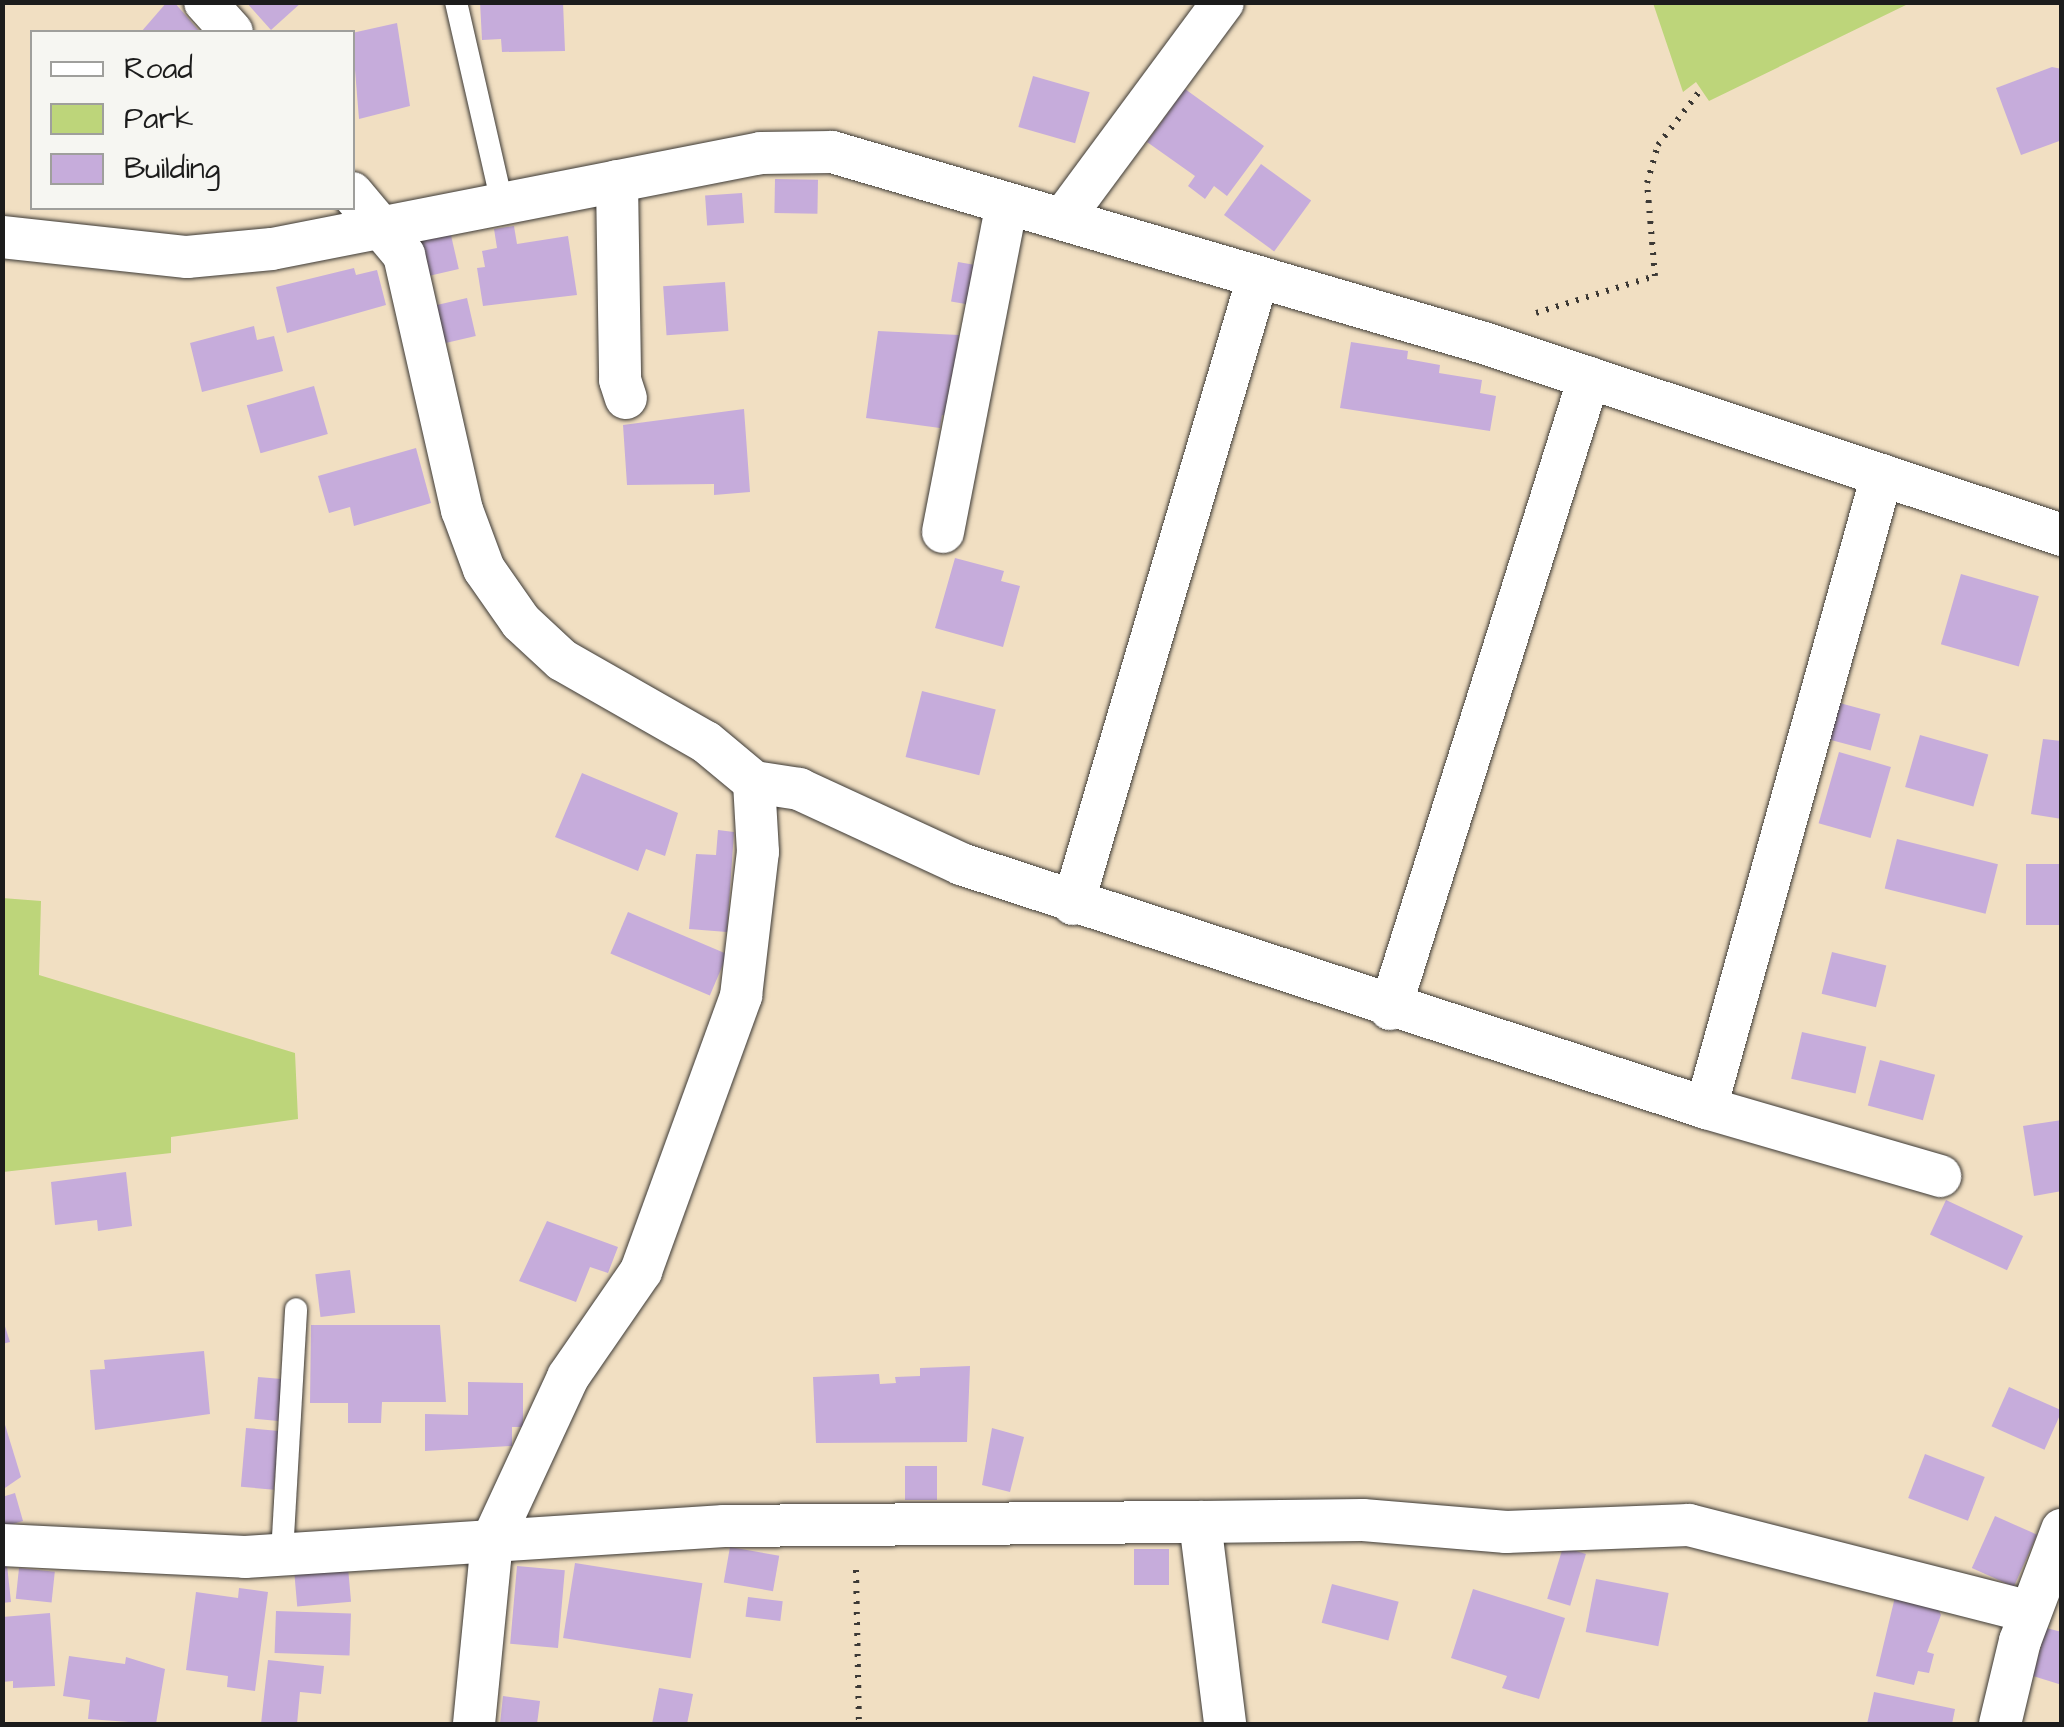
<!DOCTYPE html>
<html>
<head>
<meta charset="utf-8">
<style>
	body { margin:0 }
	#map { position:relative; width:2064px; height:1727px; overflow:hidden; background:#f1dfc2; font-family:"Architects Daughter",sans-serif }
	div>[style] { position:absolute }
	.green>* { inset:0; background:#bdd57a }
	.building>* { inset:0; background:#c6acdb; transform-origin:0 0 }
	.path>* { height:6px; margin-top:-3px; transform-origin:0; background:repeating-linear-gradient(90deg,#3c3935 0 2.5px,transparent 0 10.5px) }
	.roads { filter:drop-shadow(0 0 2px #3c3935) drop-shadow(0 0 2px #3c3935) }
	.service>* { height:22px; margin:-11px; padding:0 11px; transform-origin:11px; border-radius:11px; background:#fff }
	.minor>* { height:42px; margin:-21px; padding:0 21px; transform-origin:21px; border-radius:21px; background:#fff }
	span { translate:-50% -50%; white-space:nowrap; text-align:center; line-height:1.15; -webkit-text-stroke:8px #f6f6f2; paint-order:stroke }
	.frame { position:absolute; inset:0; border:5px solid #1c1c1c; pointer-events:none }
	.legend { position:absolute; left:30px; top:30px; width:325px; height:180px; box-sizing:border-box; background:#f6f6f2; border:2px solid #9f9f9c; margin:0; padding:12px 18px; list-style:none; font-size:30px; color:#1c1c1c }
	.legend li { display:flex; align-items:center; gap:20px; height:50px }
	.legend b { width:50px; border:2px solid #9f9f9c }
</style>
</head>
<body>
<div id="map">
	<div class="green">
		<i style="clip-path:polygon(1653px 3px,1653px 2px,1910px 3px,1709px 101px,1696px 82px,1683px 92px)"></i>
		<i style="clip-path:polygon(2px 898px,41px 901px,39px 975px,295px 1053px,298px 1119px,171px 1137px,171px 1153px,3px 1172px)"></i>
	</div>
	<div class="building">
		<i style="clip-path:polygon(167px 2px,174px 2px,200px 32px,141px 32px)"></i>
		<i style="clip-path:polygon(246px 2px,302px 2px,271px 30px)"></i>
		<i style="clip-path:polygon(480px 2px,563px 2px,565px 51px,502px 52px,501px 39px,482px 40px)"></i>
		<i style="clip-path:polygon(397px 23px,410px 106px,359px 119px,352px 33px)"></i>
		<i style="clip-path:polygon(2052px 67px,2062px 69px,2062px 140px,2021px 155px,1996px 88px)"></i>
		<i style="left:1033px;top:76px;width:59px;height:53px;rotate:16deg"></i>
		<i style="clip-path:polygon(1185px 89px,1264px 146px,1227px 196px,1214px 186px,1205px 199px,1188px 186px,1195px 176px,1147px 142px)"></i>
		<i style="left:1261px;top:164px;width:62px;height:63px;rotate:36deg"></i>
		<i style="left:775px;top:179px;width:43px;height:34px;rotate:1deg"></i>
		<i style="left:742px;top:193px;width:30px;height:37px;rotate:86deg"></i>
		<i style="clip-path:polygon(514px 226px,517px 244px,568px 236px,577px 295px,483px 306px,477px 268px,485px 267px,482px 251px,497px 248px,494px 229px)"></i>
		<i style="left:450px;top:231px;width:39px;height:32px;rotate:77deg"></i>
		<i style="left:958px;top:262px;width:22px;height:40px;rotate:10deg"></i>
		<i style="clip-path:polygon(354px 268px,356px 275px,377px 270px,386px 305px,287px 333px,276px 287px)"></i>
		<i style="left:725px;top:282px;width:49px;height:62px;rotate:86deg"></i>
		<i style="left:467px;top:298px;width:39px;height:32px;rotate:77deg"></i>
		<i style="clip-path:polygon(254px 326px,257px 340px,274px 336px,283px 371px,202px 392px,190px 343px)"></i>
		<i style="clip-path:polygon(878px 331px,959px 335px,948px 416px,942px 415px,940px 428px,866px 418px)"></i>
		<i style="clip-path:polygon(1351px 342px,1408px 351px,1407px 359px,1440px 365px,1439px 373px,1482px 380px,1480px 393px,1496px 396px,1490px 431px,1340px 408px)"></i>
		<i style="left:314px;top:386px;width:50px;height:70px;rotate:74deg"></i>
		<i style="clip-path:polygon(744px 409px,750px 492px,714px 495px,714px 484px,627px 485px,623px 425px)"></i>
		<i style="clip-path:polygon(416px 448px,431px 503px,354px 526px,350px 507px,329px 513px,318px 476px)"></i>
		<i style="clip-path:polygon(955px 558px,1004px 571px,1001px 581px,1020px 586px,1003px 647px,935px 628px)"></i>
		<i style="left:1961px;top:574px;width:81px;height:73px;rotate:16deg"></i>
		<i style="left:922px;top:691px;width:76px;height:68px;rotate:14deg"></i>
		<i style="left:1836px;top:702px;width:46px;height:38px;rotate:15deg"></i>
		<i style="left:1920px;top:735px;width:71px;height:54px;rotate:16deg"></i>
		<i style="clip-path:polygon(2043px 739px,2062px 741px,2062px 819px,2031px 814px)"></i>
		<i style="left:1839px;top:752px;width:54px;height:74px;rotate:16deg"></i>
		<i style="clip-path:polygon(582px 773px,678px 813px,665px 856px,646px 849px,638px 871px,555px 837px)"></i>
		<i style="clip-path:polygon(718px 830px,734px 832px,727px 932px,689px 929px,696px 854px,716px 855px)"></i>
		<i style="left:1897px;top:839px;width:104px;height:51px;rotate:14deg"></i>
		<i style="left:2062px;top:864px;width:61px;height:36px;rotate:90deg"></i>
		<i style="left:628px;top:912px;width:108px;height:45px;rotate:23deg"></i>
		<i style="left:1832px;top:952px;width:56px;height:43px;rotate:14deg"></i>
		<i style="left:1802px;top:1032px;width:66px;height:48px;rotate:13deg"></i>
		<i style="left:1880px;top:1060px;width:57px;height:47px;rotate:15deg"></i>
		<i style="clip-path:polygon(2062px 1120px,2062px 1191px,2034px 1196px,2023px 1126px)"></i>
		<i style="clip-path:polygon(126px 1172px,132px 1226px,98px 1231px,97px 1220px,55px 1225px,51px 1182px)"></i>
		<i style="left:1946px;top:1200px;width:85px;height:38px;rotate:25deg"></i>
		<i style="clip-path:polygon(547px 1221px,618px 1247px,608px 1273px,590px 1267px,576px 1302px,519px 1281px)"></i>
		<i style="left:350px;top:1270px;width:43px;height:35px;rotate:83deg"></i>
		<i style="clip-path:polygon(2px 1317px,10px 1342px,2px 1344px)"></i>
		<i style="clip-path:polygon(311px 1325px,440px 1325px,446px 1402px,382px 1402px,381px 1423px,348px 1423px,348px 1403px,310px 1403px)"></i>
		<i style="clip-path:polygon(204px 1351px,210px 1414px,95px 1430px,90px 1370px,105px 1369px,104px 1360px)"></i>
		<i style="clip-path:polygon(970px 1366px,967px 1442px,816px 1443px,813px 1377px,879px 1374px,880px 1384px,896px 1383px,895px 1377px,920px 1376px,920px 1368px)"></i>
		<i style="left:258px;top:1377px;width:24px;height:42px;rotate:5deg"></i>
		<i style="clip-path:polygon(468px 1382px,523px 1383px,523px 1427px,512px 1427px,512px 1446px,425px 1451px,425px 1414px,468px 1415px)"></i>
		<i style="left:2009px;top:1387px;width:58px;height:43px;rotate:24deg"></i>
		<i style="clip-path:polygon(2px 1415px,21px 1477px,2px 1490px)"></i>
		<i style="left:246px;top:1428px;width:33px;height:59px;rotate:5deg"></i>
		<i style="clip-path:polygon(992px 1428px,1024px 1437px,1010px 1492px,982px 1485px)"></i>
		<i style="left:1925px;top:1454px;width:64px;height:47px;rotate:21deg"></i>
		<i style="left:905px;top:1466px;width:32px;height:34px"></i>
		<i style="clip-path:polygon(15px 1493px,23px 1521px,2px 1527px,2px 1497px)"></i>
		<i style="left:1995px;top:1516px;width:46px;height:57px;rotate:24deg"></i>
		<i style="left:730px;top:1547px;width:50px;height:36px;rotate:10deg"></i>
		<i style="left:1563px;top:1547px;width:24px;height:54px;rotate:17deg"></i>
		<i style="left:1134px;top:1549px;width:35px;height:36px"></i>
		<i style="left:575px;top:1563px;width:129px;height:76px;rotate:9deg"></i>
		<i style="clip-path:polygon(7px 1565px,11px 1602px,2px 1603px,2px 1566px)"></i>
		<i style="left:517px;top:1566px;width:48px;height:78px;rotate:5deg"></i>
		<i style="left:348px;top:1567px;width:35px;height:54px;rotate:85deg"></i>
		<i style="left:19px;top:1568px;width:36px;height:31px;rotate:6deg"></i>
		<i style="left:1596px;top:1579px;width:74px;height:54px;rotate:11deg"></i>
		<i style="left:1332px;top:1584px;width:69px;height:40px;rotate:15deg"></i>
		<i style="clip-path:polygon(239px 1588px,268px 1592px,255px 1691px,227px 1687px,228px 1676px,186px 1670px,196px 1592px,238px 1598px)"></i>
		<i style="clip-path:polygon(1473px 1589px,1565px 1618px,1539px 1699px,1502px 1688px,1507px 1676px,1451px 1658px)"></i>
		<i style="left:748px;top:1597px;width:35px;height:20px;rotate:7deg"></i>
		<i style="clip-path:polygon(1895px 1597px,1938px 1608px,1941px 1615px,1927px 1652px,1934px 1654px,1929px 1673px,1918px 1671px,1914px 1685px,1876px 1676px)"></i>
		<i style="left:276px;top:1611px;width:75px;height:42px;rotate:2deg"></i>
		<i style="clip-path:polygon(50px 1613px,55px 1686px,13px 1688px,13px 1681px,2px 1682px,2px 1617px)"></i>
		<i style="clip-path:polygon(2046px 1628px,2062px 1632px,2062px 1685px,2033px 1676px)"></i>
		<i style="clip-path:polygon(69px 1656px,125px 1664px,126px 1657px,165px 1669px,156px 1724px,88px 1719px,90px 1700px,63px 1696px)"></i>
		<i style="clip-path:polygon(268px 1660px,324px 1666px,321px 1694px,300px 1692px,297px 1724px,261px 1724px)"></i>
		<i style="clip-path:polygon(659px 1688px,693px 1694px,687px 1724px,652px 1724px)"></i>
		<i style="clip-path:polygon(1874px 1692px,1955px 1709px,1952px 1724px,1867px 1724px)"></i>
		<i style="clip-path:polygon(503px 1696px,540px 1701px,537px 1724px,500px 1724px)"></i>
	</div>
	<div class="path">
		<i style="left:1536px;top:313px;width:125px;rotate:-17.3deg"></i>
		<i style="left:1655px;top:276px;width:93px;rotate:-94.9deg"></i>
		<i style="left:1647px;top:183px;width:40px;rotate:-74deg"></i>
		<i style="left:1658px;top:145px;width:67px;rotate:-52.3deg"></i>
		<i style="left:856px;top:1570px;width:154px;rotate:88.9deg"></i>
	</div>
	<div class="roads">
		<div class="service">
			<i style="left:456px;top:2px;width:206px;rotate:77.1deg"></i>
			<i style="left:282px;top:1554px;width:245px;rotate:-86.7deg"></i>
		</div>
		<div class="minor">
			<i style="left:205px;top:2px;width:40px;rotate:48deg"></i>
			<i style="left:617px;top:181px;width:199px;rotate:89.1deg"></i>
			<i style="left:620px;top:380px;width:19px;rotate:72deg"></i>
			<i style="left:352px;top:193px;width:81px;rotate:50deg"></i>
			<i style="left:404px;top:255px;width:262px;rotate:77.2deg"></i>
			<i style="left:462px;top:510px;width:63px;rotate:69.6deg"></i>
			<i style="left:484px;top:569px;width:65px;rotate:55.1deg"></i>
			<i style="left:521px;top:622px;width:56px;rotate:42.8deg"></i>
			<i style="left:562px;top:660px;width:166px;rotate:29.7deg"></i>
			<i style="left:706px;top:742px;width:62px;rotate:39.8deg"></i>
			<i style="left:754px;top:782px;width:46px;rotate:8.8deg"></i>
			<i style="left:799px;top:789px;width:179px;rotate:24.8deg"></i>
			<i style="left:961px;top:864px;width:784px;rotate:18.13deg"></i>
			<i style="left:1706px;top:1108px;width:657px;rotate:-74.46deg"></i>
			<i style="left:1064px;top:217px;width:267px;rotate:-53.5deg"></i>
			<i style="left:2px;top:237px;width:186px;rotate:6.2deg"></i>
			<i style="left:187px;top:257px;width:85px;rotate:-5.4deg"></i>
			<i style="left:272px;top:249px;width:498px;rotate:-11.1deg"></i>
			<i style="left:761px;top:153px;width:71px;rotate:-0.8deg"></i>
			<i style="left:832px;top:152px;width:679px;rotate:16.33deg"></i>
			<i style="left:1484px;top:343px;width:609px;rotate:18.38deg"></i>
			<i style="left:943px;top:532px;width:334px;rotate:-79deg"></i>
			<i style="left:1073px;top:904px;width:654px;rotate:-73.56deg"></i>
			<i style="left:1390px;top:1009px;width:662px;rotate:-72.5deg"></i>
			<i style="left:1706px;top:1108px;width:244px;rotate:16.2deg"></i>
			<i style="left:1200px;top:1522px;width:163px;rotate:-0.7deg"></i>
			<i style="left:1363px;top:1520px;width:144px;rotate:4.8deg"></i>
			<i style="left:1506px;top:1532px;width:183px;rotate:-2.2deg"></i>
			<i style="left:1689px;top:1525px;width:352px;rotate:14.3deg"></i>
			<i style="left:2px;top:1545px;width:243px;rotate:2.8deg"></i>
			<i style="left:245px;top:1557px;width:480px;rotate:-3.7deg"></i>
			<i style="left:724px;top:1526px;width:476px;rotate:-0.5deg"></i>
			<i style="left:1200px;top:1522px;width:204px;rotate:82.9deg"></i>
			<i style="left:474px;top:1724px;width:184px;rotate:-84.4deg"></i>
			<i style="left:492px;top:1541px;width:181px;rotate:-65.1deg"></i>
			<i style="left:568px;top:1377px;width:129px;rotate:-55.4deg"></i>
			<i style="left:641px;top:1271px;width:293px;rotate:-70deg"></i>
			<i style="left:741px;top:996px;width:145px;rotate:-83.3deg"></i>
			<i style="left:758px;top:852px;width:70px;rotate:-93.3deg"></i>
			<i style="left:2000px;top:1724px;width:85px;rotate:-76.5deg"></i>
			<i style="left:2020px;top:1641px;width:119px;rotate:-69.3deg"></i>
		</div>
	</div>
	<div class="frame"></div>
	<ul class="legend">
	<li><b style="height:12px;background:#fff"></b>Road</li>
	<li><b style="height:28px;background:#bdd57a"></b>Park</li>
	<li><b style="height:28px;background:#c6acdb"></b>Building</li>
	</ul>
</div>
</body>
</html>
